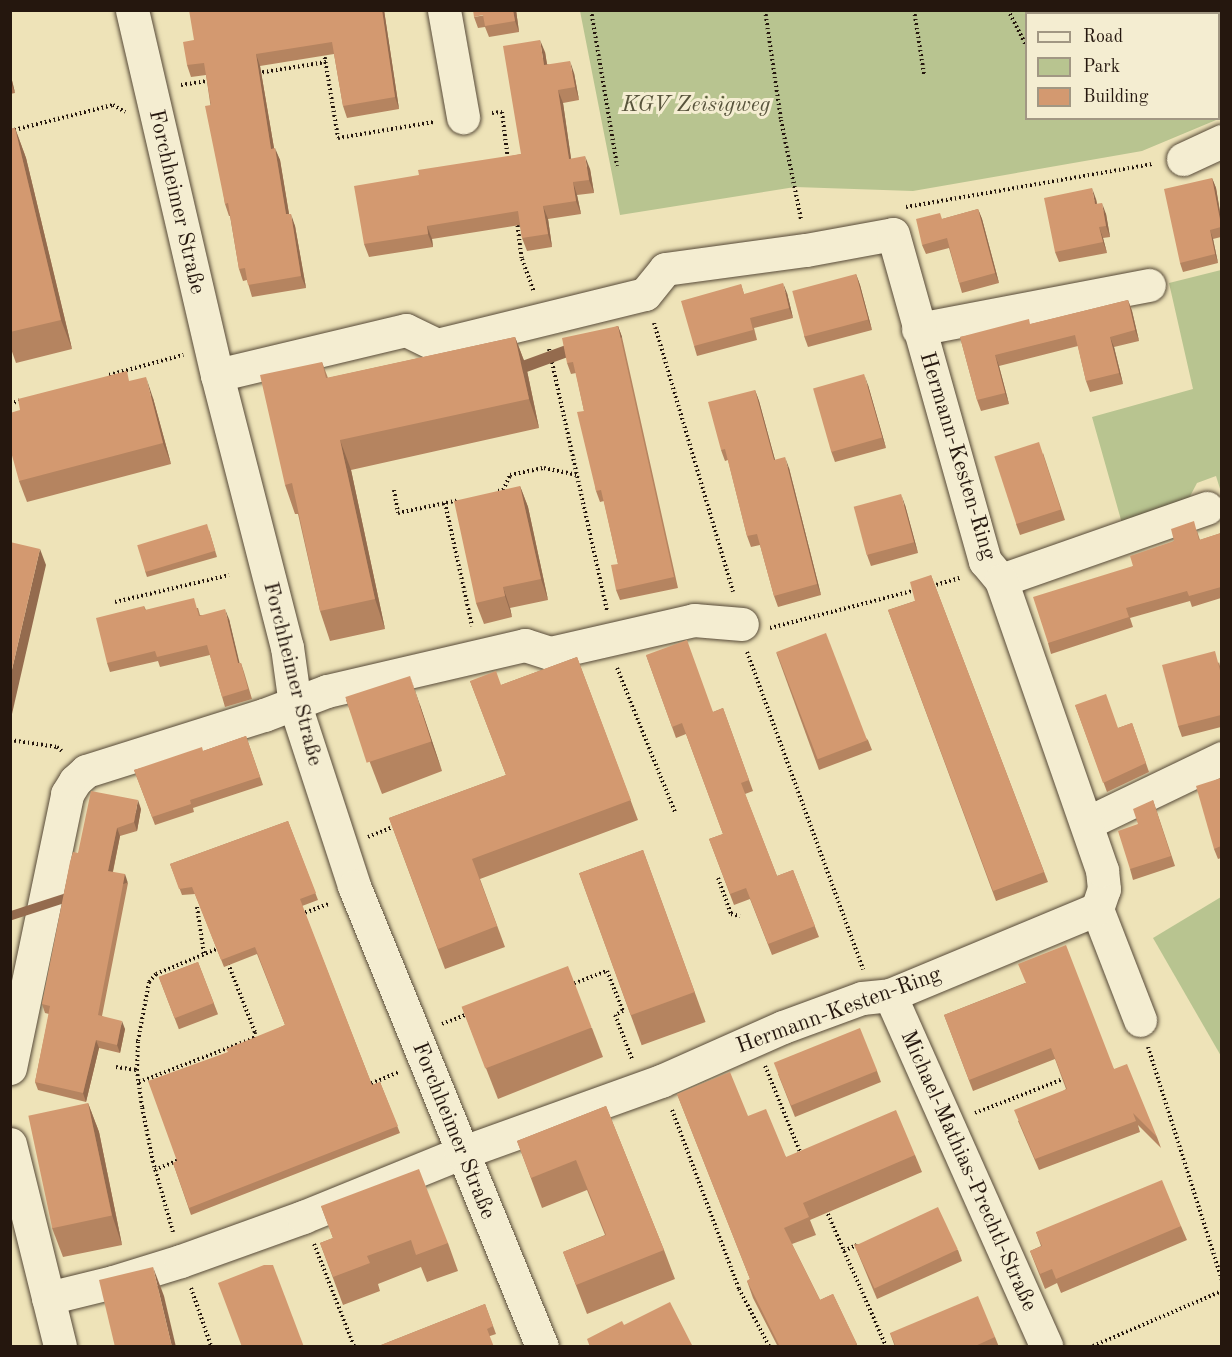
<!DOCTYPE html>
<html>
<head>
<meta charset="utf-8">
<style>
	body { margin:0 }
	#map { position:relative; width:1232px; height:1357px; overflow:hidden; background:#eee3b8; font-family:"Old Standard TT",serif }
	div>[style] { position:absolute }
	.green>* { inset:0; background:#b8c490 }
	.path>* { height:4px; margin-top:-2px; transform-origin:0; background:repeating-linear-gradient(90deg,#25170e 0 1.5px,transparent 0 4.5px) }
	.roads { filter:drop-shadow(0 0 2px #574a38) drop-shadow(0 0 2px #574a38) }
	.minor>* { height:33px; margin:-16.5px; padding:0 16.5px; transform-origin:16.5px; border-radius:16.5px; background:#f4edd1 }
	.wall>* { inset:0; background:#b58460; transform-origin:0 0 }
	.shaded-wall>* { inset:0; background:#946b4e; transform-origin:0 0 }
	.building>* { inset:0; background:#d39970; transform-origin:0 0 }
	span { translate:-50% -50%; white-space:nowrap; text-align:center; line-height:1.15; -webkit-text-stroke:6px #f4edd1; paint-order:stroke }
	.park-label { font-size:22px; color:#58543c; font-style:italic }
	.street-label { font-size:22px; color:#25170e }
	.frame { position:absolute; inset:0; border:12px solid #25170e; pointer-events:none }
	.legend { position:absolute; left:1025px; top:12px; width:195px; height:108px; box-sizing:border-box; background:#f4edd1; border:2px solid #a19783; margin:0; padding:8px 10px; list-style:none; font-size:18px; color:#25170e }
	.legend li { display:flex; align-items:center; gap:12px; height:30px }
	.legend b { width:30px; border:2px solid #a19783 }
</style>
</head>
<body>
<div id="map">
	<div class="green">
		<i style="clip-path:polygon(evenodd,580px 11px,1221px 11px,1221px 118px,1142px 151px,913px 191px,795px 187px,620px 215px,580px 11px,1026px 14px,1218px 14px,1218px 118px,1026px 118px,1026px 14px)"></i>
		<i style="clip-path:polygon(1221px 270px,1221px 492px,1216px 476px,1197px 483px,1187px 502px,1123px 527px,1092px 417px,1193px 389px,1169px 283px)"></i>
		<i style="clip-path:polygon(1221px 897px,1221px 1056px,1153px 938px)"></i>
	</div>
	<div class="path">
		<i style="left:591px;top:10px;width:158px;rotate:80.5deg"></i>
		<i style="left:765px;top:10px;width:111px;rotate:81.7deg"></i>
		<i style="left:781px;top:120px;width:101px;rotate:78.6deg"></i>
		<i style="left:914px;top:10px;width:65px;rotate:81.1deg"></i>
		<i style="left:1008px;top:10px;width:39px;rotate:63deg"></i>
		<i style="left:324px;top:53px;width:86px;rotate:80.6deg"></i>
		<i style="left:338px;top:138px;width:97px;rotate:-9.5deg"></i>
		<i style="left:258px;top:73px;width:69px;rotate:-9.2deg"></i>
		<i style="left:181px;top:85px;width:31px;rotate:-9deg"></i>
		<i style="left:492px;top:113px;width:10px;rotate:-6deg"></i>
		<i style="left:502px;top:112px;width:48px;rotate:82.9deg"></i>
		<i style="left:10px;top:131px;width:106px;rotate:-14.2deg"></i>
		<i style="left:113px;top:105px;width:14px;rotate:30deg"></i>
		<i style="left:906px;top:207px;width:251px;rotate:-9.9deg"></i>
		<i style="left:517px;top:221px;width:38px;rotate:83deg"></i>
		<i style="left:522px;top:259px;width:35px;rotate:70deg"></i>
		<i style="left:654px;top:323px;width:280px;rotate:73.6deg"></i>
		<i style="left:549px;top:349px;width:268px;rotate:77.5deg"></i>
		<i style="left:109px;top:375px;width:77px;rotate:-15.1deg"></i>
		<i style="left:10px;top:404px;width:12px;rotate:-20deg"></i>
		<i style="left:394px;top:490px;width:23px;rotate:80deg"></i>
		<i style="left:398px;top:513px;width:62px;rotate:-12deg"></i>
		<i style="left:498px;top:491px;width:5px;rotate:-11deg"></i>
		<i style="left:503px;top:490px;width:17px;rotate:-65deg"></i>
		<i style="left:510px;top:475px;width:35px;rotate:-12deg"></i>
		<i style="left:544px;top:468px;width:34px;rotate:12deg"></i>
		<i style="left:445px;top:503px;width:126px;rotate:77.6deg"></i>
		<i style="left:932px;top:586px;width:29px;rotate:-16deg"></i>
		<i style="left:115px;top:602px;width:117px;rotate:-13.3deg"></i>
		<i style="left:770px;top:628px;width:151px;rotate:-14.6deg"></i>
		<i style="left:747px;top:652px;width:338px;rotate:69.9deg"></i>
		<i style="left:617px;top:668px;width:155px;rotate:68.1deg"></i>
		<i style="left:10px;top:740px;width:48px;rotate:8.5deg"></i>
		<i style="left:57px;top:747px;width:6px;rotate:39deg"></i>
		<i style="left:368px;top:837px;width:29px;rotate:-22deg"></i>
		<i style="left:718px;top:878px;width:38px;rotate:70deg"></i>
		<i style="left:731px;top:914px;width:9px;rotate:13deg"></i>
		<i style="left:197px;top:907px;width:48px;rotate:81.5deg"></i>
		<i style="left:301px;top:914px;width:29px;rotate:-20deg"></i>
		<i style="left:570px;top:985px;width:40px;rotate:-21deg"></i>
		<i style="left:607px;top:971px;width:43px;rotate:68.2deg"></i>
		<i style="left:623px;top:1011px;width:9px;rotate:153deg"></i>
		<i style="left:615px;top:1015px;width:47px;rotate:68.9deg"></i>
		<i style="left:442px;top:1024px;width:28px;rotate:-21deg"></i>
		<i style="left:1148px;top:1047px;width:244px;rotate:72.4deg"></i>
		<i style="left:765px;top:1066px;width:95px;rotate:67.8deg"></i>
		<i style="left:116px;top:1067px;width:21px;rotate:8deg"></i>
		<i style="left:139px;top:1082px;width:123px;rotate:-20.9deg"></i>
		<i style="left:254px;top:1038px;width:6px;rotate:-81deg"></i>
		<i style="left:255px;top:1032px;width:76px;rotate:-111.5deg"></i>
		<i style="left:367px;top:1085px;width:35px;rotate:-22deg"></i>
		<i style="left:672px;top:1110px;width:191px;rotate:69.5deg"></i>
		<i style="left:739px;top:1289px;width:64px;rotate:62.2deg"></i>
		<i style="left:975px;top:1113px;width:97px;rotate:-21deg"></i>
		<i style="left:155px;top:1170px;width:26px;rotate:-23deg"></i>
		<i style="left:826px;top:1210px;width:149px;rotate:66.2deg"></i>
		<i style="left:173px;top:1232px;width:73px;rotate:-105.9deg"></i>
		<i style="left:153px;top:1162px;width:56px;rotate:-101.3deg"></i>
		<i style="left:142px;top:1107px;width:37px;rotate:-98deg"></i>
		<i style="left:137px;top:1070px;width:29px;rotate:-88deg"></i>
		<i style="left:138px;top:1041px;width:60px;rotate:-79.4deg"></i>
		<i style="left:149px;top:982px;width:11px;rotate:-49deg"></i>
		<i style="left:156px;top:974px;width:68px;rotate:-22.4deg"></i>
		<i style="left:314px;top:1244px;width:110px;rotate:68.6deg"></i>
		<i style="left:844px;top:1251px;width:14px;rotate:-25deg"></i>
		<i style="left:191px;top:1288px;width:61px;rotate:71deg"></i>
		<i style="left:1093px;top:1346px;width:140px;rotate:-23.1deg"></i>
	</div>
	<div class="roads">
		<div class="minor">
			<i style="left:132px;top:10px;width:375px;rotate:76.9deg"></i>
			<i style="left:217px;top:375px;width:281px;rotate:75.6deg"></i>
			<i style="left:287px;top:647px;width:59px;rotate:82.1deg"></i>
			<i style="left:295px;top:705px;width:190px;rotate:71.9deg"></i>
			<i style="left:354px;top:886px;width:497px;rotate:67.8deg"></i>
			<i style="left:444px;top:10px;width:109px;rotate:79.9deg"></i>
			<i style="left:1183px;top:159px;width:43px;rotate:-24.8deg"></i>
			<i style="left:918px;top:329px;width:235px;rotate:-10.8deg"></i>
			<i style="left:217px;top:375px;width:194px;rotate:-13.4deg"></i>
			<i style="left:406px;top:330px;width:34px;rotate:26deg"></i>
			<i style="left:437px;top:345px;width:214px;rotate:-13.8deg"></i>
			<i style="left:645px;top:294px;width:32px;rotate:-51deg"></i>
			<i style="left:665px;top:269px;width:142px;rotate:-7.7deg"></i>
			<i style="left:806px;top:250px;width:88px;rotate:-10.4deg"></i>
			<i style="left:893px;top:234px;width:340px;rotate:74.3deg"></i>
			<i style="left:985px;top:561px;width:25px;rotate:50deg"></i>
			<i style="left:1001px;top:580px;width:218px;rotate:-19.3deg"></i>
			<i style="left:1087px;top:823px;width:150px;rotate:-25.7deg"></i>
			<i style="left:1097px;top:909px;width:119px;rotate:68.8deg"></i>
			<i style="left:890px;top:995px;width:384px;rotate:66deg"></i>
			<i style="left:10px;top:1068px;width:280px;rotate:-78.2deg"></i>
			<i style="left:67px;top:794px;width:15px;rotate:-58deg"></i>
			<i style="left:75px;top:781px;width:15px;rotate:-42deg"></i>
			<i style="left:86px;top:771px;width:187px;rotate:-17.5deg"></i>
			<i style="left:264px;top:715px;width:67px;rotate:-20.9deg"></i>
			<i style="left:327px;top:691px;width:203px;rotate:-13.1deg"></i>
			<i style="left:525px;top:645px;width:26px;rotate:18deg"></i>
			<i style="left:550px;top:653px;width:148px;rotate:-12.9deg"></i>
			<i style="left:694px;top:620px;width:48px;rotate:4.8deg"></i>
			<i style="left:10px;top:1144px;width:208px;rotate:76.1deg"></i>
			<i style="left:48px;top:1298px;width:67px;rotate:-13.8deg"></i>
			<i style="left:113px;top:1282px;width:71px;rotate:-17.2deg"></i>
			<i style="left:181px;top:1261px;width:130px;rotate:-19.8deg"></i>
			<i style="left:303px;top:1217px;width:170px;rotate:-22.1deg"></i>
			<i style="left:461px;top:1153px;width:213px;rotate:-19.8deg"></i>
			<i style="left:661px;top:1081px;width:133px;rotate:-23.9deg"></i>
			<i style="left:783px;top:1027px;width:84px;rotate:-20.2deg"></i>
			<i style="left:862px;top:998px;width:28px;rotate:-6deg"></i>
			<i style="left:890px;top:995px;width:224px;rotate:-22.6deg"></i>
			<i style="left:1097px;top:909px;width:21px;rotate:-71deg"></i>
			<i style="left:1104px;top:889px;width:19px;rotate:-96deg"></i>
			<i style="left:1102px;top:870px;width:307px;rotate:-109.2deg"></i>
		</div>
	</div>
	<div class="wall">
		<i style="clip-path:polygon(384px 10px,399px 109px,347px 118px,343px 106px,334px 54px,260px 66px,274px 148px,280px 160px,289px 214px,295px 226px,306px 288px,252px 297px,247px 280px,243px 281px,239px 269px,230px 216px,229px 216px,225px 204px,206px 75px,191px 77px,187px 65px,194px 40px)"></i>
		<i style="clip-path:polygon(516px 10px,519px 32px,489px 37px,485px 27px,478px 28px,474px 17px)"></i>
		<i style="clip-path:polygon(545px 52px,547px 64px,574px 73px,579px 100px,563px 103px,571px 159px,590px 169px,594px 193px,577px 195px,581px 214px,548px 219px,552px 247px,527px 251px,522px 238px,520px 225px,432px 239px,433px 247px,369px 257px,364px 244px,419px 175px,521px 154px)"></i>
		<i style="clip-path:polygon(10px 72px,15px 93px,10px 94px)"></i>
		<i style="clip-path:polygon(15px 128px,26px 158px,72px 349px,16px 363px,10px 346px,10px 129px)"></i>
		<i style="clip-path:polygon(1212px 178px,1216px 188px,1221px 218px,1221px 237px,1213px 239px,1218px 263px,1183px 272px,1180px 263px)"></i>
		<i style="clip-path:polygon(1096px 199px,1097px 204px,1106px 214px,1110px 237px,1103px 238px,1107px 253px,1059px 262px,1055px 252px)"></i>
		<i style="clip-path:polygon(978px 209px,982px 219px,999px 283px,962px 293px,949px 248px,926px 254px,922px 245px,942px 219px)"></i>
		<i style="clip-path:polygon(856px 274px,860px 285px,872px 330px,808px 347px,804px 336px)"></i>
		<i style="clip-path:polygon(741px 284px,744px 294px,787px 293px,793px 318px,754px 328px,757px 340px,697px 356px,694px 346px)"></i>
		<i style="clip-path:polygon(1128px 300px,1132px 311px,1139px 341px,1114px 347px,1123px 384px,1090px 392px,1086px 381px,1078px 346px,999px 366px,1009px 404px,981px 411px,977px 400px,960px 337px,1031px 324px)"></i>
		<i style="clip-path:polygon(618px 326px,622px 337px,678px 588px,620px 600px,616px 590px,618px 564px,604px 501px,600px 502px,596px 491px,584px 411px,576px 373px,571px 374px,567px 363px)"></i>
		<i style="clip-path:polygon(515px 337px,526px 366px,539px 428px,351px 470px,385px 629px,330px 641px,320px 611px,298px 514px,295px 514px,285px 485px,322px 362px,328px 378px)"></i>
		<i style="clip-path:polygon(130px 381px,153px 398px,171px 464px,27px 502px,19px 481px)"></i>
		<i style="clip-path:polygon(868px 385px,886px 448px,835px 462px,831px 451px)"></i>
		<i style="clip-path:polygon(755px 390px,759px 401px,775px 460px,789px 468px,821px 595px,778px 607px,774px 596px,760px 545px,751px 547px,747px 536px,728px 460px,725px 461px,721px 450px)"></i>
		<i style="clip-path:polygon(1043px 453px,1065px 520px,1020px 535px,1016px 524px)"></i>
		<i style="clip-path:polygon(520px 486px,528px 507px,548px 600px,510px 608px,512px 617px,484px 624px,476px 603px)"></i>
		<i style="clip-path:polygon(905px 505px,918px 553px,871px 566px,867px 555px)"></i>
		<i style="clip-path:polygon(209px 530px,217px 557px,147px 577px,145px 571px)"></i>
		<i style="clip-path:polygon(1197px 531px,1200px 540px,1221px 533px,1221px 598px,1192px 607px,1190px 601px,1130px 618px,1133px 627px,1051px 654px,1048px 643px,1133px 566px,1174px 541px)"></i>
		<i style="clip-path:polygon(931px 575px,1048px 882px,996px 901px,888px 610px,915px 601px)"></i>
		<i style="clip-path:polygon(144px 606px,146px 610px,198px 608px,200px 615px,229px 619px,239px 663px,241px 663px,244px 672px,252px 699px,225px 707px,210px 655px,160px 667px,158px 661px,110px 672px,107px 663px)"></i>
		<i style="clip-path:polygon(776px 652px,868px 740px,872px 750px,819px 770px)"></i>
		<i style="clip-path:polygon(646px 655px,713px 712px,723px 708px,753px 791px,745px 794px,777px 876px,793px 870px,819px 937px,772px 955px,750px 899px,734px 905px,709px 839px,723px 834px,686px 734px,676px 738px)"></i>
		<i style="clip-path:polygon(577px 657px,638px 820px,480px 879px,505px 947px,445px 969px,389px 818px,506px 775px,470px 681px,501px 685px)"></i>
		<i style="clip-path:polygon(1219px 662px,1221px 670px,1221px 727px,1182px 737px,1178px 726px)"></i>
		<i style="clip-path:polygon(346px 700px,420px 705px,442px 771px,382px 794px)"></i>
		<i style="clip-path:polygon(1075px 705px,1118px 728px,1132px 723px,1149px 772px,1107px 792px)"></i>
		<i style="clip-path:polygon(246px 736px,263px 785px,193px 808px,194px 812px,155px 825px,134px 770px,203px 751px)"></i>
		<i style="clip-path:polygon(1221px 778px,1221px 858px,1218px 859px,1214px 849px)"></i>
		<i style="clip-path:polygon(1153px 800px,1175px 866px,1133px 880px,1130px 869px,1138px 824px)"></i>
		<i style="clip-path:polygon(141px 809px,137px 831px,120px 836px,113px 872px,128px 883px,102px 1016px,125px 1029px,120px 1053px,99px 1048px,86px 1102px,38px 1090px,35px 1082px,49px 1014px,45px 1013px,42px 1004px,78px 853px)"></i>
		<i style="clip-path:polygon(288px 821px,318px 900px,302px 906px,372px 1085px,380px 1082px,400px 1133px,191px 1215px,173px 1163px,177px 1161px,228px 1052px,285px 1025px,257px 954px,224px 967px,195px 894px,182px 895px,170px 864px)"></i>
		<i style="left:643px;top:850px;width:183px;height:68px;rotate:70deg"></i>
		<i style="left:198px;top:962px;width:56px;height:42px;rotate:69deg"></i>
		<i style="clip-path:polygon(1025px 983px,1114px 1069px,1157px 1137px,1161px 1148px,1138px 1125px,1140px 1132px,1039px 1170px,1018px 1121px,1066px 1089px,1055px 1059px,973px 1091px,944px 1015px)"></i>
		<i style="clip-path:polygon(462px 1007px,592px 1028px,603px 1057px,498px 1099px)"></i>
		<i style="clip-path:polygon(877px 1071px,881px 1082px,795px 1117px,778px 1074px)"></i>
		<i style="clip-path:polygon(677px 1094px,748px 1116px,786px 1157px,915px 1155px,922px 1172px,810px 1220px,816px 1235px,792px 1244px,820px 1300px,833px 1294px,858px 1347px,778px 1347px,753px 1298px,747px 1281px,750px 1279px)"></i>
		<i style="clip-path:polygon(88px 1103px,99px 1132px,122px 1245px,63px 1257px,52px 1228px)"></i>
		<i style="clip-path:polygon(606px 1106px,664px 1250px,675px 1279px,587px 1314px,563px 1252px,605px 1235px,587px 1190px,542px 1208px,517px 1141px)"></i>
		<i style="clip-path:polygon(321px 1206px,448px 1243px,458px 1271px,427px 1282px,421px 1267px,378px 1284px,380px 1291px,343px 1305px,320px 1243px,333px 1238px)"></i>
		<i style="clip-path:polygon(1181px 1226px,1187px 1240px,1061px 1293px,1057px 1283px,1045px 1289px,1030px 1251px,1041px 1246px,1036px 1232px)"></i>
		<i style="clip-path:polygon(854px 1244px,958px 1250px,962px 1261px,877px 1299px)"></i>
		<i style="clip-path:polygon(485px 1304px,496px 1334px,490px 1336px,376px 1347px)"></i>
		<i style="clip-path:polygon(890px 1333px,995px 1337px,999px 1347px,895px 1347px)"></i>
	</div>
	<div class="shaded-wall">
		<i style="clip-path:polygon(382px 10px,384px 10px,399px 109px,395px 97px)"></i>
		<i style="clip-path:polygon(513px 10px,516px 10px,519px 32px,515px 21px)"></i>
		<i style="clip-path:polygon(540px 40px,545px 52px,549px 77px,544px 65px)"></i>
		<i style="clip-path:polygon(256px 54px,260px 66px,276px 160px,271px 149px)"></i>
		<i style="clip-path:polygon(570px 61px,574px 73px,579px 100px,575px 87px)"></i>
		<i style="clip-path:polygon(10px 72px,15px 93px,10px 80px)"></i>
		<i style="clip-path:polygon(558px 90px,563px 103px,573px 172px,569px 159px)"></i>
		<i style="clip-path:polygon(15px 128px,26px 158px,72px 349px,61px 320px)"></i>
		<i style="clip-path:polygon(275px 148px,280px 160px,291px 226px,286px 214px)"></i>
		<i style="clip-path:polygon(585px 156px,590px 169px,594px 193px,589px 180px)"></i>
		<i style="clip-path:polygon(1212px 178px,1216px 188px,1221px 218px,1221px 225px)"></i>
		<i style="clip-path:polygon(573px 182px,577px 195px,581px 214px,576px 201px)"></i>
		<i style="clip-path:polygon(1092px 188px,1096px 199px,1099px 215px,1095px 204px)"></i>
		<i style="clip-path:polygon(1102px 203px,1106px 214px,1110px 237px,1106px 226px)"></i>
		<i style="clip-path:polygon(543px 206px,548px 219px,552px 247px,548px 234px)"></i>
		<i style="clip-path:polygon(978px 209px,982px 219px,999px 283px,995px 273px)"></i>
		<i style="clip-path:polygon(291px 214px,295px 226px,306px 288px,301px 276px)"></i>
		<i style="clip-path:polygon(427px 226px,432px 239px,433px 247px,428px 234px)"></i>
		<i style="clip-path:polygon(1099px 227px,1103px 238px,1107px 253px,1103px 242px)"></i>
		<i style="clip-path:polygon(1210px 230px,1213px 239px,1218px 263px,1215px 254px)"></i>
		<i style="clip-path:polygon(856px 274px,860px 285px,872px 330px,868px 319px)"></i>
		<i style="clip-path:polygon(783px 283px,787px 293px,793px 318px,789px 308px)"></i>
		<i style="clip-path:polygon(1128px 300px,1132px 311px,1139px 341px,1135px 330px)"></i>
		<i style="left:618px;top:326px;width:12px;height:257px;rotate:70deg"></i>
		<i style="clip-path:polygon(515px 337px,526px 366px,539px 428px,529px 399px)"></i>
		<i style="clip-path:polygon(1110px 337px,1114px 347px,1123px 384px,1119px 373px)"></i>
		<i style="clip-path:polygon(995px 355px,999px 366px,1009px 404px,1005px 393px)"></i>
		<i style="clip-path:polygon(864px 374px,868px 385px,886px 448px,882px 437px)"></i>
		<i style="clip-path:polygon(146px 377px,153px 398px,171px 464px,163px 443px)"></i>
		<i style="clip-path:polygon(755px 390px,759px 401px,778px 471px,774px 460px)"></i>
		<i style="clip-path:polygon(340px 440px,351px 470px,385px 629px,375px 599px)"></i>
		<i style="clip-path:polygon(785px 457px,789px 468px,821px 595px,817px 584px)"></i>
		<i style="clip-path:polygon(520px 486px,528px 507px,548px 600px,541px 579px)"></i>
		<i style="clip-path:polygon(901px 494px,905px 505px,918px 553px,914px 542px)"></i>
		<i style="clip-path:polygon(40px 549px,46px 565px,12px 714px,10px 710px,10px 678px)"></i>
		<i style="clip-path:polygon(503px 587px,510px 608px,512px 617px,505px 596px)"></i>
		<i style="clip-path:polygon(225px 609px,229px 619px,242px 673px,238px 663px)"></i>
		<i style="clip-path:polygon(410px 676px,420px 705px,442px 771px,431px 742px)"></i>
		<i style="clip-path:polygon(138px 800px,141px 809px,137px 831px,134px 822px)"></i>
		<i style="clip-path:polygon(117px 828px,120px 836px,111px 880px,108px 871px)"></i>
		<i style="left:125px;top:874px;width:9px;height:144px;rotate:72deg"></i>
		<i style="clip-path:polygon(122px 1021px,125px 1029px,120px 1053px,117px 1045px)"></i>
		<i style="clip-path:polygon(96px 1040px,99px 1048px,86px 1102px,83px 1093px)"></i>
		<i style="clip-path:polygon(88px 1103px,99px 1132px,122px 1245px,112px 1215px)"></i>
		<i style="clip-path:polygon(153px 1267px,164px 1296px,176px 1347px,172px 1347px)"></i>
	</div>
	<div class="building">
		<i style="clip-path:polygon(189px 10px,382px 10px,395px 97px,343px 106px,332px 42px,256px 54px,271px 149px,275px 148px,286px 214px,291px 214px,301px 276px,248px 285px,245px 268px,239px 269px,228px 203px,225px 204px,205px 106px,211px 105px,204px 63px,187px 65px,183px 42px,194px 40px)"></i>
		<i style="clip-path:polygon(473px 10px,513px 10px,515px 21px,485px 26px,483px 15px,474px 17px)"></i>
		<i style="clip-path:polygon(540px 40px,544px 65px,570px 61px,575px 87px,558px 90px,569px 159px,585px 156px,589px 180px,573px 182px,576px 201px,543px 206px,548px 234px,522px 238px,518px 211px,427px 226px,428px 234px,364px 244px,354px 186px,419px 175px,418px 170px,521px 154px,503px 46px)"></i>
		<i style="clip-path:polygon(15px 128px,61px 320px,10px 332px,10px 129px)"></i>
		<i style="clip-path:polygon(1212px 178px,1221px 225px,1221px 227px,1210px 230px,1215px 254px,1180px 263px,1164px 189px)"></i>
		<i style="clip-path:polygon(1092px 188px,1095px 204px,1102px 203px,1106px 226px,1099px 227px,1103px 242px,1055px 252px,1044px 198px)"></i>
		<i style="clip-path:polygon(978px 209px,995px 273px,959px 283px,947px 238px,922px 245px,916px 219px,940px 213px,942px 219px)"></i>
		<i style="left:856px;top:274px;width:47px;height:66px;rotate:75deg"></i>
		<i style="clip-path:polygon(783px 283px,789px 308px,750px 318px,753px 330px,694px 346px,681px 301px,741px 284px,744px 294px)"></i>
		<i style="clip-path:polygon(1128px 300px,1135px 330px,1110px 337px,1119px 373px,1086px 381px,1075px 335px,995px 355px,1005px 393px,977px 400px,960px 337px,1029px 319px,1030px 324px)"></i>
		<i style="clip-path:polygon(618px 326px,674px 577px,616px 590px,611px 565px,618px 564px,601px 490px,596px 491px,577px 412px,584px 411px,573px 362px,567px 363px,562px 338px)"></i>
		<i style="clip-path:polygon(515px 337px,529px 399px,340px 440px,375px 599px,320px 611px,292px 483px,285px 485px,260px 375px,322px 362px,326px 378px)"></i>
		<i style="clip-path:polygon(127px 371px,129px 381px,146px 377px,163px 443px,19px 481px,10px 448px,10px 413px,20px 410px,18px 399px)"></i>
		<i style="left:864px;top:374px;width:66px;height:53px;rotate:74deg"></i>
		<i style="clip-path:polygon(755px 390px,774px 460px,785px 457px,817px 584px,774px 596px,757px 534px,747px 536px,725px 449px,721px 450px,708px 402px)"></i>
		<i style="left:1039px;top:442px;width:71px;height:47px;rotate:72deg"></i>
		<i style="clip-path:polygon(520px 486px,541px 579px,503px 587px,505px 596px,476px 603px,454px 501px)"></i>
		<i style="left:901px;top:494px;width:50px;height:49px;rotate:75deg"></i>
		<i style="clip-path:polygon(1194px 521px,1199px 540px,1221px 533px,1221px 587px,1189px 596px,1187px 591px,1126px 608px,1129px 617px,1048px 643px,1033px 597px,1133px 566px,1130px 556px,1174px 541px,1171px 529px)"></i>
		<i style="left:207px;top:524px;width:28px;height:73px;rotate:73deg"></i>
		<i style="clip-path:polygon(10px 542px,40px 549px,10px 678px)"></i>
		<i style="clip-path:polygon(931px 575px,1044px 872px,993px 891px,888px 610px,915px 601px,910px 582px)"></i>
		<i style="clip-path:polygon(194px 598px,199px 616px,225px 609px,238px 663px,241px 663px,248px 689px,222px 697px,207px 645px,157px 657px,155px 651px,107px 663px,96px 618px,144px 606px,145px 610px)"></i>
		<i style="left:826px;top:633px;width:115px;height:53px;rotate:69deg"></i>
		<i style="clip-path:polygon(687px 640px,713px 712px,723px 708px,749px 780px,741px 783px,777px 876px,793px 870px,815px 926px,768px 944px,746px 888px,730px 894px,709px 839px,723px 834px,682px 723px,672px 727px,646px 655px)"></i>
		<i style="clip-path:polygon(1215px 651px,1221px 674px,1221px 715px,1178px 726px,1162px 665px)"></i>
		<i style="clip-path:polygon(577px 657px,631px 800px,472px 859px,497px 926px,438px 949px,389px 818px,506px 775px,470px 681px,496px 671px,501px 685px)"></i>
		<i style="left:410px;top:676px;width:69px;height:68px;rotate:72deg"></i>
		<i style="clip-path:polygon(1106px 694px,1118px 728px,1132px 723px,1146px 763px,1103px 783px,1075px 705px)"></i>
		<i style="clip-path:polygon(246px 736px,260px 777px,190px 800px,191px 804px,152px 817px,134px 770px,202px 747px,203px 751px)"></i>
		<i style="clip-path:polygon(1221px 778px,1221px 846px,1214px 849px,1196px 786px)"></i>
		<i style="clip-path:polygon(91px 791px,138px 800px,134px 822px,117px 828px,108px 871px,125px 874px,98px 1015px,122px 1021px,117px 1045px,96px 1040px,83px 1093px,35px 1082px,50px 1006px,42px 1004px,70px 862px,73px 852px,78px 853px)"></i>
		<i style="clip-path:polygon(1153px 800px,1171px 856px,1130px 869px,1118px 831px,1138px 824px,1133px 809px)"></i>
		<i style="clip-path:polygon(288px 821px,316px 893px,300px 899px,372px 1085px,380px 1082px,398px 1126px,189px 1208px,173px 1163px,177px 1161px,148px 1081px,228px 1052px,226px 1049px,285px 1025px,255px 947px,221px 960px,192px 887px,179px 889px,170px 864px)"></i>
		<i style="left:643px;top:850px;width:151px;height:68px;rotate:70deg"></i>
		<i style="clip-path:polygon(1066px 945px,1114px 1069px,1127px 1064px,1157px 1137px,1133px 1113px,1136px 1121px,1035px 1159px,1014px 1110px,1067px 1089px,1051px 1048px,969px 1080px,944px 1015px,1026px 983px,1018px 964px)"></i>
		<i style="left:198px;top:962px;width:44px;height:42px;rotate:69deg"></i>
		<i style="left:568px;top:966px;width:66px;height:114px;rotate:69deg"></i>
		<i style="left:860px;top:1028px;width:46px;height:93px;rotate:68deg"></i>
		<i style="clip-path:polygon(730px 1072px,748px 1116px,766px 1109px,786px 1157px,896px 1110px,915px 1155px,803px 1203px,809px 1217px,784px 1228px,820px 1300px,833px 1294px,857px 1344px,851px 1347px,780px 1347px,747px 1281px,750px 1279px,677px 1094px)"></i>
		<i style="left:88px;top:1103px;width:115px;height:61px;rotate:78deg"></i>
		<i style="clip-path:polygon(606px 1106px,664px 1250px,576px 1285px,563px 1252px,606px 1235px,576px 1160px,531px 1178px,517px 1141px)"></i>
		<i style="clip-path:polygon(419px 1169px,448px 1243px,416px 1255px,411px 1240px,367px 1256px,370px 1263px,333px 1277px,320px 1243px,333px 1238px,321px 1206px)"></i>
		<i style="clip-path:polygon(1162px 1180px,1181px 1226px,1056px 1279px,1052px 1269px,1040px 1274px,1030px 1251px,1042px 1246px,1036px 1232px)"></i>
		<i style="left:938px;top:1207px;width:47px;height:92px;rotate:65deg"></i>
		<i style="clip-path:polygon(264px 1265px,273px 1265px,304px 1347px,242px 1347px,218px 1283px)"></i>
		<i style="clip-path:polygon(153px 1267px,172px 1347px,115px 1347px,99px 1280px)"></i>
		<i style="clip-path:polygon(978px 1296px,995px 1337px,973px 1347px,896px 1347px,890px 1333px)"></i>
		<i style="clip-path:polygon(670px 1302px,693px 1347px,590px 1347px,587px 1339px,622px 1321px,624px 1325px)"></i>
		<i style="clip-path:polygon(485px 1304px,493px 1326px,487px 1329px,494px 1347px,376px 1347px)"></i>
	</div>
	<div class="park-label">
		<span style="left:696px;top:106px">KGV Zeisigweg</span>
	</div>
	<div class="street-label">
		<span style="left:176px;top:202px;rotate:77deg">Forchheimer Straße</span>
		<span style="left:957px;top:456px;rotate:73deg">Hermann-Kesten-Ring</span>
		<span style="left:292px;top:674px;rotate:76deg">Forchheimer Straße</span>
		<span style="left:839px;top:1011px;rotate:-20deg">Hermann-Kesten-Ring</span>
		<span style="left:453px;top:1131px;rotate:68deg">Forchheimer Straße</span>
		<span style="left:968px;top:1171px;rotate:66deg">Michael-Mathias-Prechtl-Straße</span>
	</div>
	<div class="frame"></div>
	<ul class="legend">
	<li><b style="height:8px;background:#f4edd1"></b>Road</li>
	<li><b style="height:16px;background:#b8c490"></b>Park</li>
	<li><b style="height:16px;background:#d39970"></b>Building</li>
	</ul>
</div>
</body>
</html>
